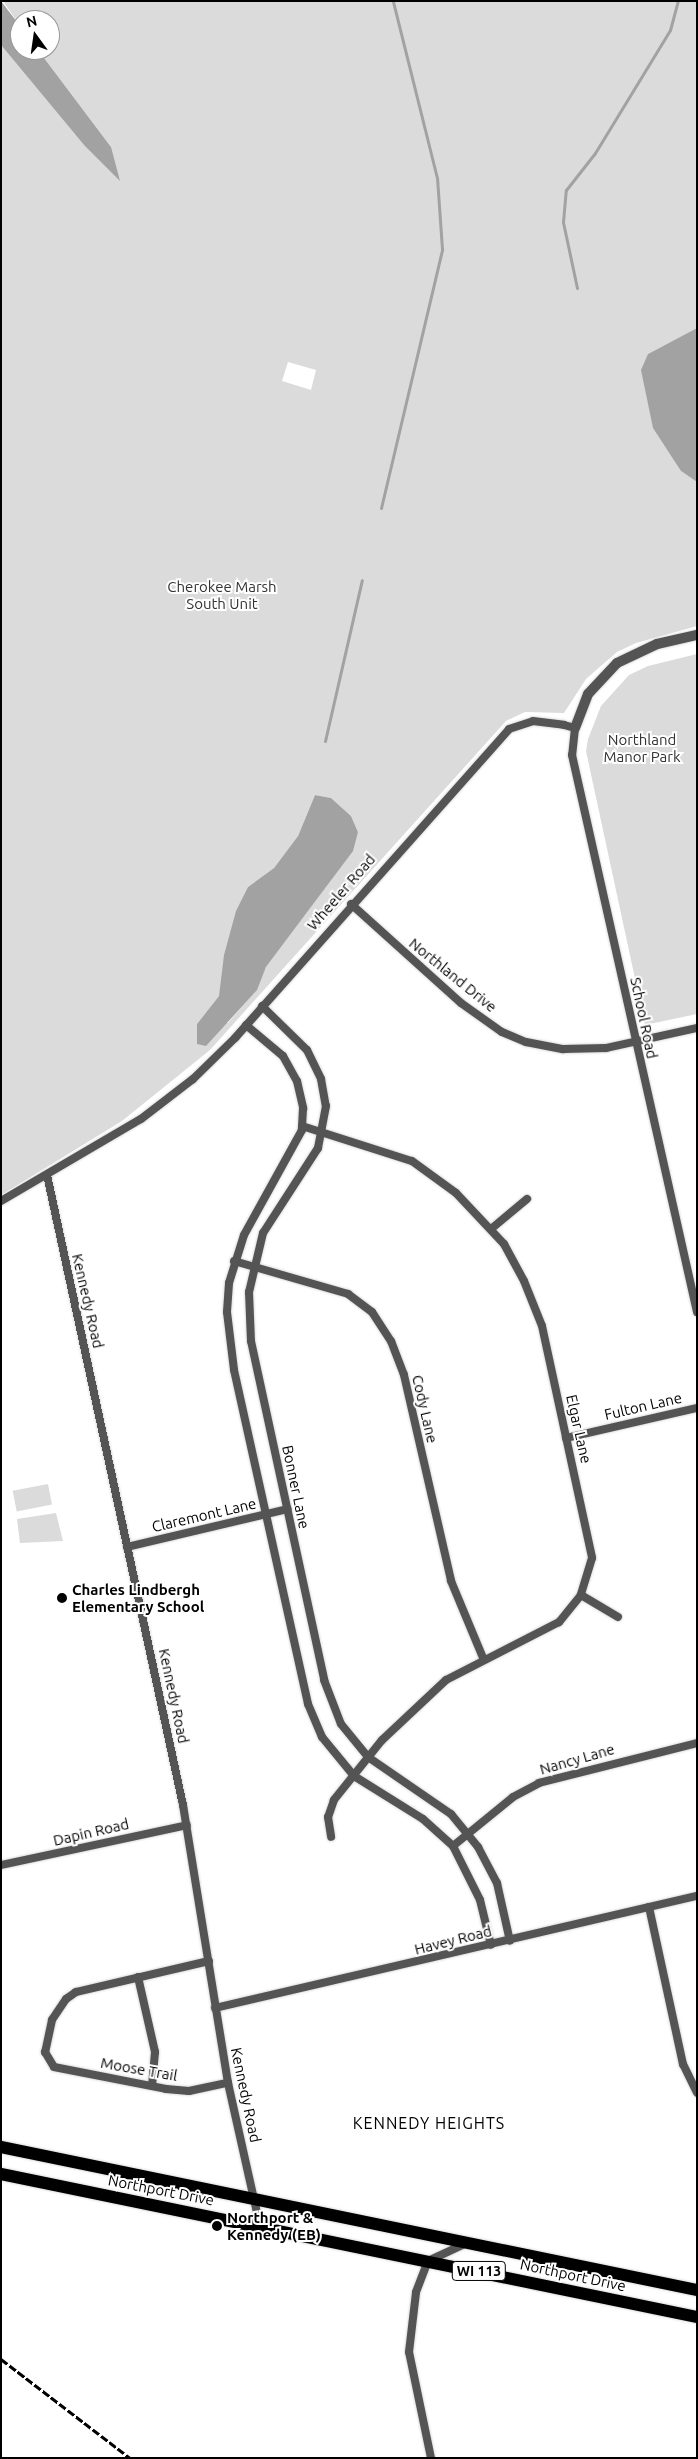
<!DOCTYPE html>
<html>
<head>
<meta charset="utf-8">
<style>
	body { margin:0 }
	#map { position:relative; width:698px; height:2459px; overflow:hidden; background:#fff; font-family:Ubuntu,sans-serif }
	div>[style] { position:absolute }
	.green>* { inset:0; background:#dbdbdb; transform-origin:0 0 }
	.water>* { inset:0; background:#a2a2a2 }
	.stream>* { height:3px; margin:-1.5px; padding:0 1.5px; transform-origin:1.5px; border-radius:1.5px; background:#a2a2a2 }
	.roads { filter:drop-shadow(0 0 1px #dbdbdb) drop-shadow(0 0 1px #dbdbdb) }
	.minor>* { height:8px; margin:-4px; padding:0 4px; transform-origin:4px; border-radius:4px; background:#545454 }
	.tertiary>* { height:10px; margin:-5px; padding:0 5px; transform-origin:5px; border-radius:5px; background:#545454 }
	.primary>* { height:12px; margin:-6px; padding:0 6px; transform-origin:6px; border-radius:6px; background:#000 }
	.rail>* { height:3px; margin-top:-1.5px; transform-origin:0; background:repeating-linear-gradient(90deg,#000 0 8px,transparent 0 10.5px) }
	.dots>* { width:14px; height:14px; translate:-50% -50%; box-sizing:border-box; border:2px solid #fff; border-radius:50% }
	span { translate:-50% -50%; white-space:nowrap; text-align:center; line-height:1.15; -webkit-text-stroke:4px #fff; paint-order:stroke }
	.shield-label span { padding:1px 4px; background:#fff; border:1px solid; border-radius:4px; -webkit-text-stroke-width:0 }
	.shield-label { font-size:14px; color:#000; font-weight:700 }
	.park-label { font-size:15px; color:#323232 }
	.street-label { font-size:15px; color:#000 }
	.poi-label { font-size:15px; color:#000; font-weight:700 }
	.left { translate:0 -50%; text-align:left }
	.neighbourhood-label { font-size:16px; color:#000; letter-spacing:1px }
	.frame { position:absolute; inset:0; border:2px solid #000; pointer-events:none }
	.north { position:absolute; left:10px; top:10px; width:50px; height:50px; box-sizing:border-box; background:#fff; border:1px solid #999; border-radius:50%; rotate:346deg; font-size:14px; font-weight:700; line-height:20px; text-align:center; color:#000 }
	.north::after { content:''; display:block; margin:auto; width:18px; height:22px; background:#000; clip-path:polygon(50% 0,100% 100%,50% 72%,0 100%) }
</style>
</head>
<body>
<div id="map">
	<div class="green">
		<i style="clip-path:polygon(evenodd,3px 1px,697px 1px,697px 328px,648px 354px,681px 471px,697px 482px,697px 626px,636px 643px,617px 652px,586px 679px,564px 713px,525px 712px,506px 721px,210px 1050px,122px 1121px,1px 1195px,1px 45px,84px 145px,111px 147px,38px 50px,50px 50px,50px 20px,20px 20px,20px 26px,3px 1px,288px 362px,316px 370px,311px 390px,282px 381px,288px 362px,3px 1px,315px 795px,331px 798px,351px 816px,358px 832px,331px 880px,266px 967px,256px 990px,228px 1023px,197px 1024px,219px 996px,248px 887px,274px 868px,298px 836px,315px 795px)"></i>
		<i style="clip-path:polygon(697px 654px,697px 1014px,645px 1025px,586px 751px,588px 739px,601px 706px,629px 675px,648px 666px)"></i>
		<i style="left:48px;top:1484px;width:21px;height:36px;rotate:79deg"></i>
		<i style="clip-path:polygon(56px 1513px,63px 1541px,20px 1543px,17px 1519px)"></i>
	</div>
	<div class="water">
		<i style="clip-path:polygon(1px 1px,20px 26px,20px 50px,38px 50px,111px 147px,120px 181px,84px 145px,1px 45px)"></i>
		<i style="clip-path:polygon(697px 328px,697px 482px,681px 471px,653px 428px,641px 370px,648px 354px)"></i>
		<i style="clip-path:polygon(315px 795px,331px 798px,351px 816px,358px 832px,353px 851px,266px 967px,257px 990px,206px 1046px,197px 1044px,197px 1024px,219px 996px,224px 955px,236px 911px,248px 887px,274px 868px,298px 836px)"></i>
	</div>
	<div class="stream">
		<i style="left:577px;top:288px;width:67px;rotate:-102deg"></i>
		<i style="left:563px;top:222px;width:32px;rotate:-85deg"></i>
		<i style="left:566px;top:190px;width:47px;rotate:-51.9deg"></i>
		<i style="left:595px;top:153px;width:144px;rotate:-58.6deg"></i>
		<i style="left:670px;top:30px;width:30px;rotate:-75deg"></i>
		<i style="left:381px;top:508px;width:266px;rotate:-76.7deg"></i>
		<i style="left:442px;top:249px;width:71px;rotate:-94deg"></i>
		<i style="left:437px;top:178px;width:182px;rotate:-104deg"></i>
		<i style="left:325px;top:741px;width:165px;rotate:-77.1deg"></i>
	</div>
	<div class="roads">
		<div class="minor">
			<i style="left:351px;top:904px;width:148px;rotate:42deg"></i>
			<i style="left:461px;top:1003px;width:50px;rotate:35.3deg"></i>
			<i style="left:502px;top:1032px;width:26px;rotate:23deg"></i>
			<i style="left:526px;top:1042px;width:38px;rotate:11deg"></i>
			<i style="left:563px;top:1049px;width:43px;rotate:-1.3deg"></i>
			<i style="left:606px;top:1048px;width:93px;rotate:-12.4deg"></i>
			<i style="left:262px;top:1006px;width:63px;rotate:44.4deg"></i>
			<i style="left:307px;top:1050px;width:32px;rotate:64deg"></i>
			<i style="left:321px;top:1079px;width:27px;rotate:80deg"></i>
			<i style="left:326px;top:1106px;width:43px;rotate:100.8deg"></i>
			<i style="left:318px;top:1148px;width:101px;rotate:122.9deg"></i>
			<i style="left:263px;top:1233px;width:61px;rotate:103.3deg"></i>
			<i style="left:249px;top:1292px;width:49px;rotate:87.7deg"></i>
			<i style="left:251px;top:1341px;width:347px;rotate:77.8deg"></i>
			<i style="left:324px;top:1680px;width:47px;rotate:68.9deg"></i>
			<i style="left:341px;top:1724px;width:43px;rotate:50.7deg"></i>
			<i style="left:368px;top:1757px;width:101px;rotate:34.5deg"></i>
			<i style="left:451px;top:1814px;width:43px;rotate:50.7deg"></i>
			<i style="left:478px;top:1847px;width:41px;rotate:62.2deg"></i>
			<i style="left:497px;top:1883px;width:59px;rotate:77.4deg"></i>
			<i style="left:246px;top:1025px;width:48px;rotate:40deg"></i>
			<i style="left:283px;top:1056px;width:29px;rotate:61deg"></i>
			<i style="left:297px;top:1081px;width:28px;rotate:77deg"></i>
			<i style="left:303px;top:1108px;width:22px;rotate:93deg"></i>
			<i style="left:302px;top:1130px;width:120px;rotate:118.9deg"></i>
			<i style="left:244px;top:1235px;width:50px;rotate:107.4deg"></i>
			<i style="left:229px;top:1283px;width:29px;rotate:94deg"></i>
			<i style="left:227px;top:1312px;width:58px;rotate:83.1deg"></i>
			<i style="left:234px;top:1370px;width:342px;rotate:77.5deg"></i>
			<i style="left:308px;top:1704px;width:36px;rotate:67deg"></i>
			<i style="left:322px;top:1737px;width:50px;rotate:50.6deg"></i>
			<i style="left:354px;top:1776px;width:81px;rotate:31.9deg"></i>
			<i style="left:423px;top:1819px;width:40px;rotate:42deg"></i>
			<i style="left:453px;top:1846px;width:60px;rotate:63.4deg"></i>
			<i style="left:480px;top:1900px;width:46px;rotate:76.3deg"></i>
			<i style="left:302px;top:1126px;width:115px;rotate:17.7deg"></i>
			<i style="left:412px;top:1161px;width:54px;rotate:36deg"></i>
			<i style="left:456px;top:1193px;width:70px;rotate:46.7deg"></i>
			<i style="left:504px;top:1244px;width:42px;rotate:61.6deg"></i>
			<i style="left:524px;top:1281px;width:48px;rotate:68.2deg"></i>
			<i style="left:542px;top:1326px;width:237px;rotate:77.8deg"></i>
			<i style="left:592px;top:1558px;width:39px;rotate:107deg"></i>
			<i style="left:581px;top:1595px;width:35px;rotate:129deg"></i>
			<i style="left:559px;top:1622px;width:127px;rotate:152.8deg"></i>
			<i style="left:446px;top:1680px;width:88px;rotate:136.8deg"></i>
			<i style="left:382px;top:1740px;width:77px;rotate:128.7deg"></i>
			<i style="left:334px;top:1800px;width:18px;rotate:109deg"></i>
			<i style="left:328px;top:1817px;width:20px;rotate:81deg"></i>
			<i style="left:47px;top:1175px;width:645px;rotate:77.82deg"></i>
			<i style="left:183px;top:1805px;width:282px;rotate:80.8deg"></i>
			<i style="left:228px;top:2083px;width:147px;rotate:77.4deg"></i>
			<i style="left:1px;top:1201px;width:162px;rotate:-30.4deg"></i>
			<i style="left:141px;top:1119px;width:66px;rotate:-37.6deg"></i>
			<i style="left:193px;top:1079px;width:59px;rotate:-44.3deg"></i>
			<i style="left:235px;top:1038px;width:413px;rotate:-48.4deg"></i>
			<i style="left:509px;top:729px;width:25px;rotate:-18deg"></i>
			<i style="left:533px;top:721px;width:31px;rotate:7deg"></i>
			<i style="left:564px;top:725px;width:11px;rotate:15deg"></i>
			<i style="left:575px;top:728px;width:27px;rotate:96deg"></i>
			<i style="left:572px;top:755px;width:571px;rotate:77.35deg"></i>
			<i style="left:491px;top:1229px;width:47px;rotate:-39.8deg"></i>
			<i style="left:234px;top:1261px;width:119px;rotate:16.1deg"></i>
			<i style="left:348px;top:1294px;width:30px;rotate:37deg"></i>
			<i style="left:372px;top:1312px;width:35px;rotate:57deg"></i>
			<i style="left:391px;top:1341px;width:36px;rotate:69deg"></i>
			<i style="left:404px;top:1375px;width:211px;rotate:77.1deg"></i>
			<i style="left:451px;top:1581px;width:83px;rotate:67.4deg"></i>
			<i style="left:566px;top:1438px;width:134px;rotate:-12.9deg"></i>
			<i style="left:127px;top:1547px;width:165px;rotate:-13.3deg"></i>
			<i style="left:581px;top:1595px;width:43px;rotate:30.7deg"></i>
			<i style="left:453px;top:1846px;width:77px;rotate:-39.2deg"></i>
			<i style="left:513px;top:1797px;width:30px;rotate:-28deg"></i>
			<i style="left:539px;top:1783px;width:163px;rotate:-14.2deg"></i>
			<i style="left:1px;top:1865px;width:190px;rotate:-12.1deg"></i>
			<i style="left:649px;top:1907px;width:161px;rotate:77.8deg"></i>
			<i style="left:683px;top:2064px;width:32px;rotate:64deg"></i>
			<i style="left:209px;top:1961px;width:137px;rotate:166.9deg"></i>
			<i style="left:76px;top:1992px;width:12px;rotate:145deg"></i>
			<i style="left:66px;top:1999px;width:25px;rotate:124deg"></i>
			<i style="left:52px;top:2020px;width:33px;rotate:102deg"></i>
			<i style="left:45px;top:2052px;width:17px;rotate:59deg"></i>
			<i style="left:54px;top:2067px;width:114px;rotate:11.1deg"></i>
			<i style="left:166px;top:2089px;width:23px;rotate:5deg"></i>
			<i style="left:189px;top:2091px;width:40px;rotate:-12deg"></i>
			<i style="left:138px;top:1977px;width:77px;rotate:77.2deg"></i>
			<i style="left:155px;top:2052px;width:34px;rotate:95deg"></i>
			<i style="left:215px;top:2008px;width:495px;rotate:-13.1deg"></i>
			<i style="left:431px;top:2458px;width:108px;rotate:-101.7deg"></i>
			<i style="left:409px;top:2352px;width:60px;rotate:-83.3deg"></i>
			<i style="left:416px;top:2292px;width:33px;rotate:-69deg"></i>
			<i style="left:428px;top:2261px;width:40px;rotate:-25deg"></i>
		</div>
		<div class="tertiary">
			<i style="left:575px;top:728px;width:36px;rotate:-69deg"></i>
			<i style="left:588px;top:694px;width:42px;rotate:-46.9deg"></i>
			<i style="left:617px;top:663px;width:44px;rotate:-25.4deg"></i>
			<i style="left:657px;top:644px;width:41px;rotate:-12.7deg"></i>
		</div>
		<div class="primary">
			<i style="left:1px;top:2147px;width:711px;rotate:11.61deg"></i>
			<i style="left:1px;top:2174px;width:711px;rotate:11.61deg"></i>
		</div>
	</div>
	<div class="rail">
		<i style="left:1px;top:2359px;width:163px;rotate:37.5deg"></i>
	</div>
	<div class="dots">
		<i style="left:62px;top:1598px;background:#000"></i>
		<i style="left:217px;top:2226px;background:#000"></i>
	</div>
	<div class="shield-label">
		<span style="left:479px;top:2271px">WI 113</span>
	</div>
	<div class="park-label">
		<span style="left:222px;top:595px">Cherokee Marsh<br>South Unit</span>
		<span style="left:642px;top:748px">Northland<br>Manor Park</span>
	</div>
	<div class="street-label">
		<span style="left:341px;top:892px;rotate:-49deg">Wheeler Road</span>
		<span style="left:453px;top:975px;rotate:39deg">Northland Drive</span>
		<span style="left:644px;top:1018px;rotate:78deg">School Road</span>
		<span style="left:88px;top:1301px;rotate:77deg">Kennedy Road</span>
		<span style="left:643px;top:1406px;rotate:-13deg">Fulton Lane</span>
		<span style="left:425px;top:1409px;rotate:77deg">Cody Lane</span>
		<span style="left:579px;top:1429px;rotate:77deg">Elgar Lane</span>
		<span style="left:296px;top:1487px;rotate:78deg">Bonner Lane</span>
		<span style="left:204px;top:1515px;rotate:-13deg">Claremont Lane</span>
		<span style="left:174px;top:1696px;rotate:78deg">Kennedy Road</span>
		<span style="left:577px;top:1759px;rotate:-16deg">Nancy Lane</span>
		<span style="left:91px;top:1832px;rotate:-13deg">Dapin Road</span>
		<span style="left:453px;top:1940px;rotate:-14deg">Havey Road</span>
		<span style="left:139px;top:2069px;rotate:10deg">Moose Trail</span>
		<span style="left:246px;top:2095px;rotate:78deg">Kennedy Road</span>
		<span style="left:161px;top:2190px;rotate:11deg">Northport Drive</span>
		<span style="left:573px;top:2275px;rotate:12deg">Northport Drive</span>
	</div>
	<div class="poi-label">
		<span class="left" style="left:72px;top:1598px">Charles Lindbergh<br>Elementary School</span>
		<span class="left" style="left:227px;top:2226px">Northport &amp;<br>Kennedy (EB)</span>
	</div>
	<div class="neighbourhood-label">
		<span style="left:429px;top:2123px">KENNEDY HEIGHTS</span>
	</div>
	<div class="frame"></div>
	<div class="north">N</div>
</div>
</body>
</html>
